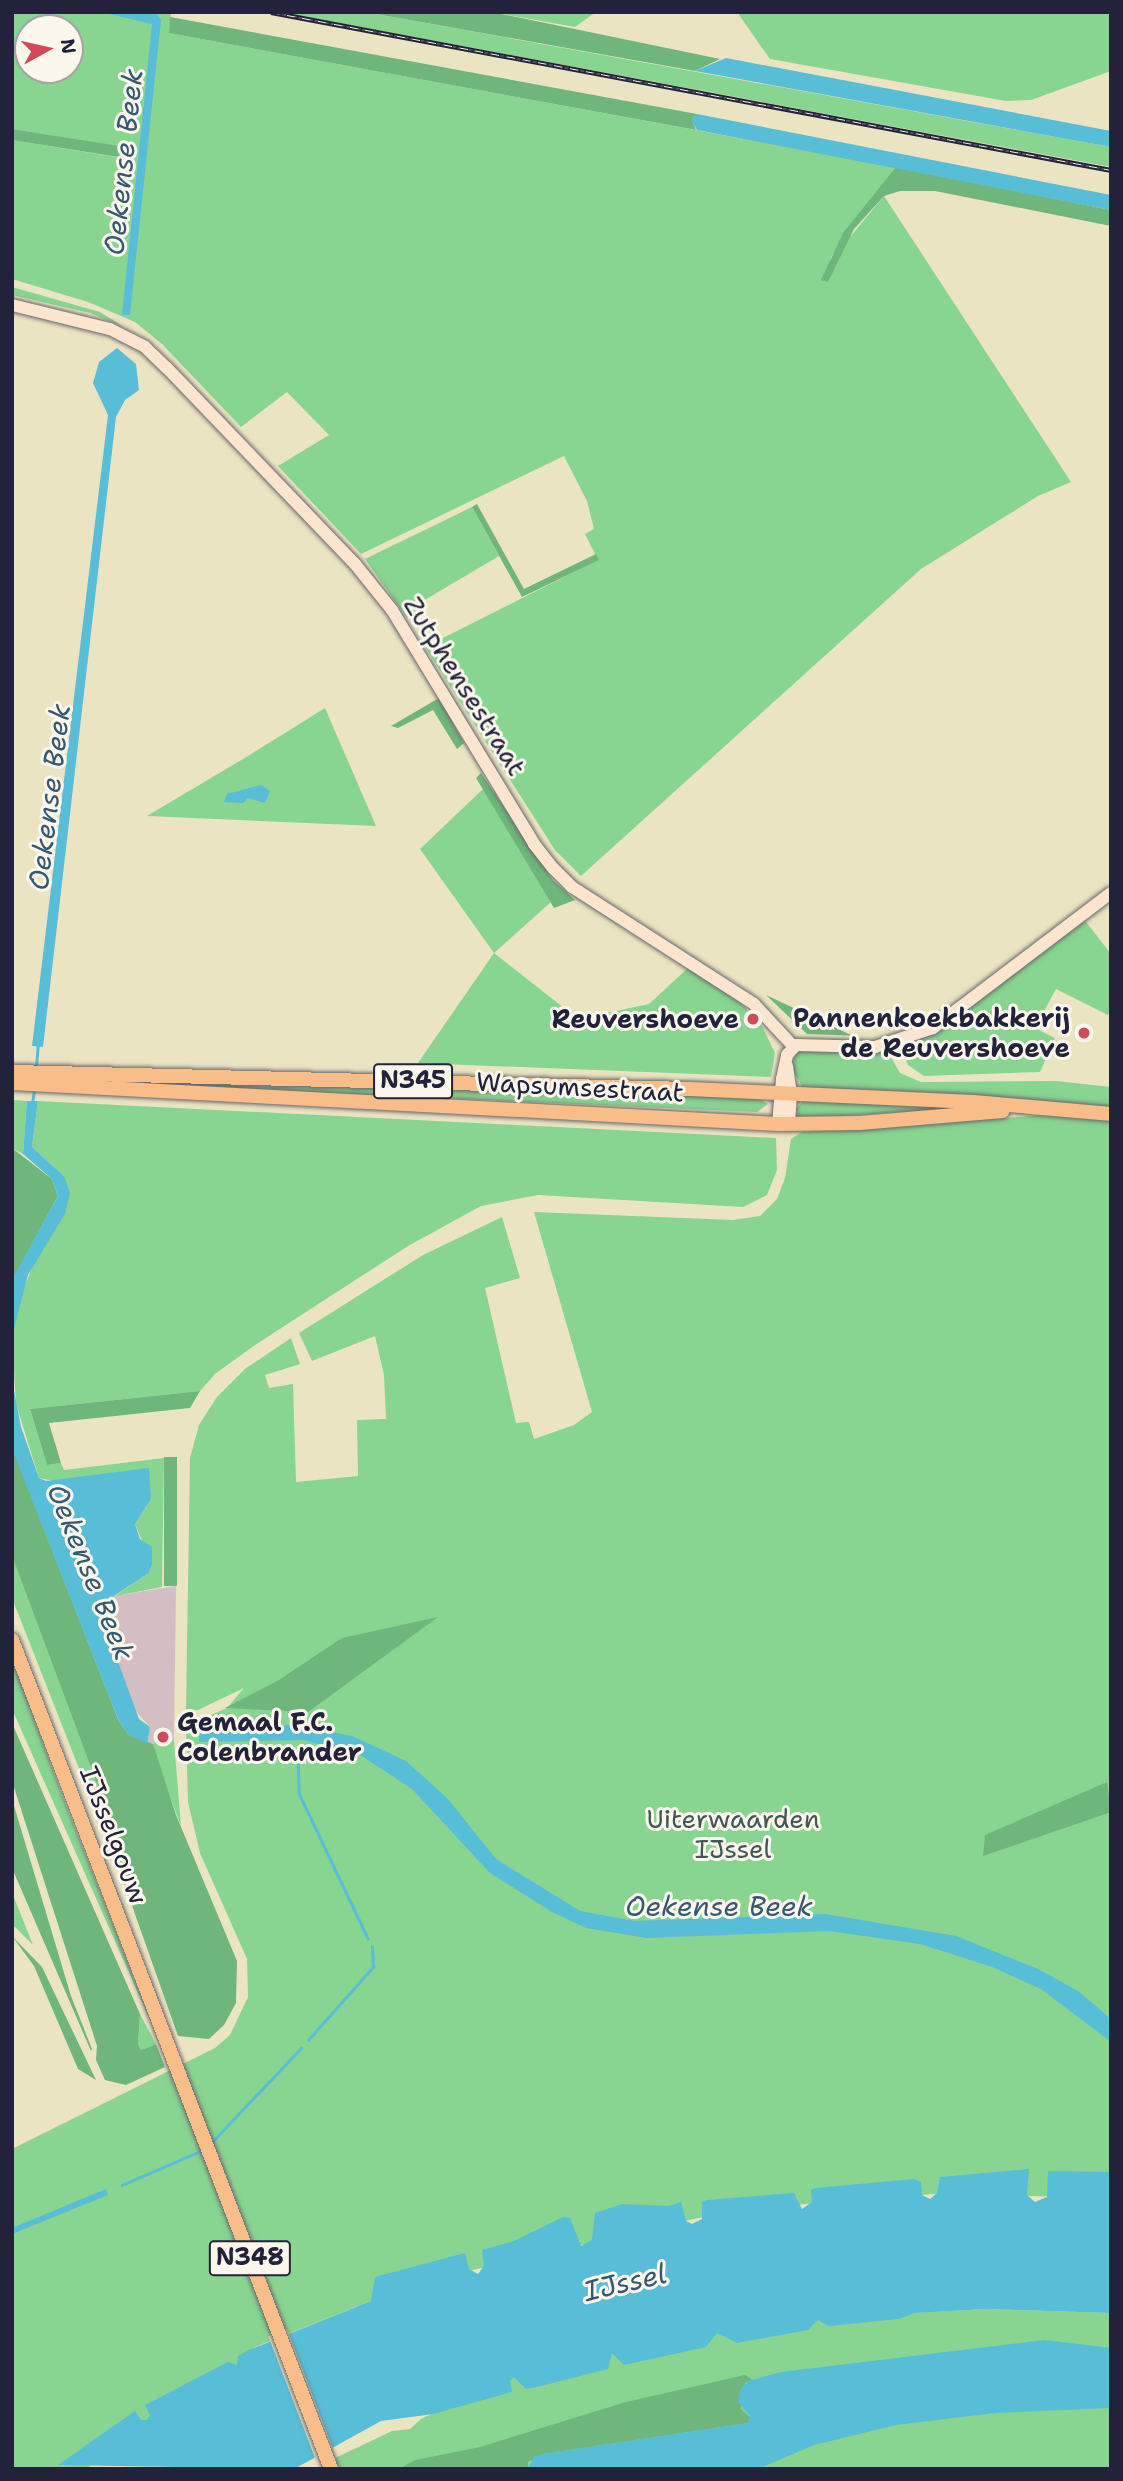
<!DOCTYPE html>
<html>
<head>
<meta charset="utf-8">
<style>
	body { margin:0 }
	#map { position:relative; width:1123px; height:2481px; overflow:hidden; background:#ebe4c3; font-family:"Shantell Sans",sans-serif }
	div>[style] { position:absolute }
	.industrial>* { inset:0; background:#d2bec3 }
	.green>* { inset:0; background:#88d491 }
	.forest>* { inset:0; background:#6eb67b; transform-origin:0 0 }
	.water>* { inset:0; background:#58bdd6 }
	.pier>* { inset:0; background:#ebe4c3; transform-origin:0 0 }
	.stream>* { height:2.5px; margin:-1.25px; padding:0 1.25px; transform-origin:1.25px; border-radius:1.25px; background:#58bdd6 }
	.roads { filter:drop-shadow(0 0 2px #68666b) drop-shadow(0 0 2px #68666b) }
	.secondary>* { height:12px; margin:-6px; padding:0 6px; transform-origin:6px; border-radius:6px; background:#fce5d0 }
	.primary>* { height:14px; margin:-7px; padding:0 7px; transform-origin:7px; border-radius:7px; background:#f8bd89 }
	.rail>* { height:5px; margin-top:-2.5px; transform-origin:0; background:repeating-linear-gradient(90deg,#fbf7ec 0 8px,#22223b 0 16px); box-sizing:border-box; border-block:2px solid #22223b }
	.dots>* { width:19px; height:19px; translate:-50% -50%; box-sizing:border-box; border:4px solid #fbf7ec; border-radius:50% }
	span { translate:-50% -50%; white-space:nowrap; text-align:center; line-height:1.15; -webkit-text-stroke:6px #fbf7ec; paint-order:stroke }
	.shield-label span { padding:2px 5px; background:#fbf7ec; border:2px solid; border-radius:5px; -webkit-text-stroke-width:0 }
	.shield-label { font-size:24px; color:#22223b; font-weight:700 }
	.street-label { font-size:26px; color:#22223b }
	.poi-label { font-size:26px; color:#22223b; font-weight:700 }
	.right { translate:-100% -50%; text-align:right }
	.left { translate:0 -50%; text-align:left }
	.park-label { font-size:26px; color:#415755 }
	.water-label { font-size:28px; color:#355871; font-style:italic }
	.frame { position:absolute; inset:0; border:14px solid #22223b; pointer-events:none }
	.north { position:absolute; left:14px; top:14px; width:70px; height:70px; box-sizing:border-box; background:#fbf7ec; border:2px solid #a4a2a5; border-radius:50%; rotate:82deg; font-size:19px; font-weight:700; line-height:28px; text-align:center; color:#22223b }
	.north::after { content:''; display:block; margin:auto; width:24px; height:32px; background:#d1495b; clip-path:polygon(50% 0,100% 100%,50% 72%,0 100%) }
</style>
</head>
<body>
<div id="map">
	<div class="industrial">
		<i style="clip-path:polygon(176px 1586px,174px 1741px,147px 1744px,150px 1727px,134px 1709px,106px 1633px,105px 1613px,114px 1596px)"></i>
	</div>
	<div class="green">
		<i style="clip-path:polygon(evenodd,12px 12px,171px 12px,169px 33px,896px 167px,831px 257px,828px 281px,845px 243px,884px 196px,1071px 482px,1038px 496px,921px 569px,581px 876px,555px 850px,425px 647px,598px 560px,585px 534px,594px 529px,587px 501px,564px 456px,361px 554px,278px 466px,329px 435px,287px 392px,241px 427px,162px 344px,135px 322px,88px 302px,12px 279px,12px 140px,134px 160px,136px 149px,12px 129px,12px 12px,28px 28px,70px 28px,70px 70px,28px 70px,28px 28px)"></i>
		<i style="clip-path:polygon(280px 12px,365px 12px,1111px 147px,1111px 167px)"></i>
		<i style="clip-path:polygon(492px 12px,596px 12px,575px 27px)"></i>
		<i style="clip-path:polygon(737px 12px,1111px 12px,1111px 71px,1031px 100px,1006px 101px,770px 59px)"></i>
		<i style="clip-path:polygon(12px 287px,100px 312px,124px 327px,90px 313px,12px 295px)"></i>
		<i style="clip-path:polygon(472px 507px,499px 556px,423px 601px,425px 608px,407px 618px,365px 559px)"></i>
		<i style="clip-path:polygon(325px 708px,376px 826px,147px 816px,248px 756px)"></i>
		<i style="clip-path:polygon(483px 789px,551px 902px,494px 953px,578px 1019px,649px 1004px,688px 968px,738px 1000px,762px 1026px,775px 1053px,771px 1077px,418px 1063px,494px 953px,420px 849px)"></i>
		<i style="clip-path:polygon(1083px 918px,1111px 954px,1111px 1009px,1108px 1015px,1056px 989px,1035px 1028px,1055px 1038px,1040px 1072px,924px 1076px,908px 1065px,902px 1048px,931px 1034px)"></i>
		<i style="clip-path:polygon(802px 1050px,888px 1052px,900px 1073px,921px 1082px,1056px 1081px,1111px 1087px,1111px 1107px,804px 1090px,792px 1069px,795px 1055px)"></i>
		<i style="clip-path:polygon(45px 1076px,756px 1097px,768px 1104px,757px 1112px,167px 1086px)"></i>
		<i style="clip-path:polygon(12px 1100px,27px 1101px,23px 1154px,12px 1148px)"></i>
		<i style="clip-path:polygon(38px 1101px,776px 1138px,777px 1170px,767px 1195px,743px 1207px,538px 1195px,481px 1206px,408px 1246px,255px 1345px,215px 1374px,200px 1391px,30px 1409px,47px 1465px,61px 1463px,64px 1470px,164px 1458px,162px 1587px,115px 1596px,149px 1573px,152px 1565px,135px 1524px,151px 1499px,39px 1478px,16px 1404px,12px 1336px,17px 1306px,35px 1260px,56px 1228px,64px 1176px,32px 1147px)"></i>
		<i style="clip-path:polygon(803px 1101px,975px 1107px,799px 1119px,796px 1109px)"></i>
		<i style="clip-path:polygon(1046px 1115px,1111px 1119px,1111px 2198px,934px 2194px,806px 2204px,698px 2218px,374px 2293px,371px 2301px,255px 2347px,236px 2366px,86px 2469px,12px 2469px,12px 2149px,215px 2048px,230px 2035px,248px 1997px,247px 1959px,200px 1853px,188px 1802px,186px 1726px,227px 1708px,244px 1688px,198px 1710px,186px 1711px,190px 1458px,199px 1425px,217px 1397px,245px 1369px,291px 1338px,300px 1364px,265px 1375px,269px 1388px,293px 1384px,296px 1482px,358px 1476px,357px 1420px,386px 1419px,384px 1375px,375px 1336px,312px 1361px,299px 1333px,423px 1255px,502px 1217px,520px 1278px,485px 1288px,516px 1423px,529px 1422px,534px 1439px,574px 1425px,592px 1412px,534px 1212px,733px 1220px,760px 1216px,777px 1199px,785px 1178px,791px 1139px,802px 1132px)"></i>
		<i style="clip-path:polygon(12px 1556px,119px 1843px,126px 1869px,124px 1883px,12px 1598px)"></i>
		<i style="clip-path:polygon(12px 1658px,62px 1795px,154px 2029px,12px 1709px)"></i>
		<i style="clip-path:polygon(157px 1741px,174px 1741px,181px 1826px,156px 1759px,153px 1744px)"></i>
		<i style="clip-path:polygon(12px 1892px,15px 1900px,33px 1945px,12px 1924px)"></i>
		<i style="clip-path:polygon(140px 2014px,156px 2044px,141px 2050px,138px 2044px)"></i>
		<i style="clip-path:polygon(986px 2309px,1111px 2313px,1111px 2469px,339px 2469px,335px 2458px,392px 2431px,410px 2429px,421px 2419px,514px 2375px,609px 2351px,715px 2330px,818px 2318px)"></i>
	</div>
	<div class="forest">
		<i style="clip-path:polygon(365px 12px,492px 12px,720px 59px,695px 71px)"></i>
		<i style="clip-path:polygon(170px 17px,697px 114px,693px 123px,696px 130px,169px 33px)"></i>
		<i style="left:12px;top:129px;width:125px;height:11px;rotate:9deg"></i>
		<i style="clip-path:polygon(896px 167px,1111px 210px,1111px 226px,935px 191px,900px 191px,884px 196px,854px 229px,828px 282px,821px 280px,843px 233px)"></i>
		<i style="clip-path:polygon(477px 504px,524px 589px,596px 554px,599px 560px,522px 597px,472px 507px)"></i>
		<i style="clip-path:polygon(439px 698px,464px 743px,457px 749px,433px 710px,398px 728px,391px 726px)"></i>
		<i style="clip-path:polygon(481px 773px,553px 880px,575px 900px,554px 908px,476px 778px)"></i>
		<i style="clip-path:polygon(766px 995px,851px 1035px,862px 1036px,807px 1034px)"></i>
		<i style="clip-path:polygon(12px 1148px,52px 1179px,58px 1196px,12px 1281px)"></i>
		<i style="clip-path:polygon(200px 1391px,190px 1408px,49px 1423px,61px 1463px,47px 1465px,30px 1409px)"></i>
		<i style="clip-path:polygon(12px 1447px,118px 1719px,128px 1734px,153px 1744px,176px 1815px,237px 1961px,236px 2003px,224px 2025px,209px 2039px,178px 2036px,124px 1883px,126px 1869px,119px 1843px,12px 1556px)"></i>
		<i style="left:177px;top:1457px;width:129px;height:13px;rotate:90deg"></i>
		<i style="clip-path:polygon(438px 1617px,308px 1712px,225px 1708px,279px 1680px,342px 1638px)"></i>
		<i style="clip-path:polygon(12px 1723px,140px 2014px,138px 2044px,141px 2050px,156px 2044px,165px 2067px,126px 2085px,105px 2080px,96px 2060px,97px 2046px,12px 1781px)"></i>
		<i style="clip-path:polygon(1107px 1782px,1111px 1812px,983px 1856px,985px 1835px)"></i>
		<i style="clip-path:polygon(12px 1799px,71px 1996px,92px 2049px,91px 2051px,12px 1868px)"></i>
		<i style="clip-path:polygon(12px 1936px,42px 1967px,96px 2080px,78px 2069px,34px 1966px)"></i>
		<i style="clip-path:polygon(745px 2375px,753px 2380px,745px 2383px,741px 2409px,751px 2418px,748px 2423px,543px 2454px,528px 2462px,528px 2469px,399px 2469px,415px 2460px,480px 2447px,626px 2402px)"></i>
	</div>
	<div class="water">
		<i style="clip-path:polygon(101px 12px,156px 12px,161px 20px,130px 315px,122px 315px,152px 24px)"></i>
		<i style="clip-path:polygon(726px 58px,1111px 131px,1111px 147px,695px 71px)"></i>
		<i style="clip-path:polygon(697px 114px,1111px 195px,1111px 210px,697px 130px,691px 120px)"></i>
		<i style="clip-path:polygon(117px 348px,136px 364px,139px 390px,125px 400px,116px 417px,43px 1047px,32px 1046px,108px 415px,93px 383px,99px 362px)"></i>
		<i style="clip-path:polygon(261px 785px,270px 791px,265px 803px,248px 798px,243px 803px,224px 802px,227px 794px)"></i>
		<i style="clip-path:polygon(27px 1101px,38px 1101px,32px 1147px,64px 1176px,70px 1193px,65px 1214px,28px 1275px,12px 1336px,14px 1276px,58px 1196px,52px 1179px,23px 1154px)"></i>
		<i style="clip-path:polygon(12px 1380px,21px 1427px,39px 1478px,46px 1481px,149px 1468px,151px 1499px,135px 1524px,140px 1539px,152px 1547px,152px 1565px,149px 1573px,114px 1596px,104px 1623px,139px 1719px,150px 1727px,147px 1744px,128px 1734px,118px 1719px,13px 1451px)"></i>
		<i style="clip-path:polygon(297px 1725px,352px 1736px,406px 1761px,447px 1798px,496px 1859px,580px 1911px,635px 1921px,825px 1914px,956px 1936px,1038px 1969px,1078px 1991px,1111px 2019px,1111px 2042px,1041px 1989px,992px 1967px,920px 1944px,829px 1931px,647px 1938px,586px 1928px,552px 1912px,490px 1873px,412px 1789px,362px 1756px,304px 1740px,199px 1742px,199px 1726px)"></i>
		<i style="clip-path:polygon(1029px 2169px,1027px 2195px,1035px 2202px,1047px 2197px,1048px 2171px,1111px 2172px,1111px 2313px,986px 2309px,915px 2313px,899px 2319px,829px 2326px,818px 2320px,808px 2330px,737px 2343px,717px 2333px,706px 2347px,624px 2365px,612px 2353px,608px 2369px,541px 2386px,526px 2389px,514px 2377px,510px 2381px,512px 2392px,433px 2414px,381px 2421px,294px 2469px,58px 2465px,135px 2411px,141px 2420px,147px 2420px,150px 2415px,145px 2405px,228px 2362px,237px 2365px,238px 2356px,249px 2350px,371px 2301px,375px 2277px,465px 2253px,469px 2269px,478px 2274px,484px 2266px,482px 2250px,514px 2241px,563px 2217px,570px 2218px,581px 2246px,592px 2240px,595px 2213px,622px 2204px,669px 2206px,681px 2202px,686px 2221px,692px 2224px,702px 2219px,702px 2202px,707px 2200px,794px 2193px,802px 2209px,812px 2202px,811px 2190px,816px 2188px,914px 2179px,921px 2182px,922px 2195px,930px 2199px,937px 2193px,940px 2177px)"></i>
		<i style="clip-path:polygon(106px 2189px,108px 2195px,12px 2234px,12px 2228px)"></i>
		<i style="clip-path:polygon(1045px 2340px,1111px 2348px,1111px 2408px,995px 2413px,896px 2425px,814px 2445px,758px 2469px,528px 2469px,534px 2456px,543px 2454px,748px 2423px,750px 2416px,738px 2402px,740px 2389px,749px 2381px,781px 2372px)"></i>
	</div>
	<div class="pier">
		<i style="left:287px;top:2329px;width:131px;height:20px;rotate:69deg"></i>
	</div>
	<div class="stream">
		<i style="left:36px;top:1066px;width:21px;rotate:-85deg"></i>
		<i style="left:32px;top:1104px;width:14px;rotate:-82deg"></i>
		<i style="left:298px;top:1758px;width:35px;rotate:88deg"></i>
		<i style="left:299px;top:1793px;width:161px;rotate:64.6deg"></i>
		<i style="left:308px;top:2040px;width:98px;rotate:-48.3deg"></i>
		<i style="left:373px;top:1967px;width:20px;rotate:-93deg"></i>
		<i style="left:210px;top:2144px;width:132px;rotate:-46.5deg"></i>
		<i style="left:122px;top:2185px;width:88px;rotate:-23.4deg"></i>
	</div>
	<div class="roads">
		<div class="secondary">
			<i style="left:12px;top:305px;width:101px;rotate:13.8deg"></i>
			<i style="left:110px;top:329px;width:39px;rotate:27deg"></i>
			<i style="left:145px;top:347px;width:30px;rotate:44deg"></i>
			<i style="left:167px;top:368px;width:272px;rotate:46.2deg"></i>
			<i style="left:355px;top:564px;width:59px;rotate:51.2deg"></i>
			<i style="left:392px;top:610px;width:274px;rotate:58.7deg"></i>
			<i style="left:534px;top:844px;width:31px;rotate:52deg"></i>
			<i style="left:553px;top:868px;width:27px;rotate:45deg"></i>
			<i style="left:572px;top:887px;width:216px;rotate:32.7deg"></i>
			<i style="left:754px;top:1004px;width:59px;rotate:47.1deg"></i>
			<i style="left:787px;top:1066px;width:28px;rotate:82deg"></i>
			<i style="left:791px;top:1094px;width:30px;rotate:94deg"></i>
			<i style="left:778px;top:1124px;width:45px;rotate:-84.9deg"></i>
			<i style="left:782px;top:1079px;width:25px;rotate:-78deg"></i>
			<i style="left:787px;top:1055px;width:13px;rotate:-48deg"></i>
			<i style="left:796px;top:1045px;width:79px;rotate:1.5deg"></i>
			<i style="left:875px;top:1047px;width:61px;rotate:-18.1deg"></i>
			<i style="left:933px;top:1028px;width:223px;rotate:-37.2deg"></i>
		</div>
		<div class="primary">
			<i style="left:12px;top:1072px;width:678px;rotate:1.44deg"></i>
			<i style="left:690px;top:1089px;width:284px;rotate:2.6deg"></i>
			<i style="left:974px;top:1102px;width:138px;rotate:5deg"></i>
			<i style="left:12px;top:1083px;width:767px;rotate:3.06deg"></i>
			<i style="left:778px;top:1124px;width:82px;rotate:-0.7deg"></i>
			<i style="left:860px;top:1123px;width:143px;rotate:-4.8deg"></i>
			<i style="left:12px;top:1640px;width:888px;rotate:68.95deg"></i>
		</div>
	</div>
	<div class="rail">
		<i style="left:271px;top:12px;width:855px;rotate:10.65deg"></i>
	</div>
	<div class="dots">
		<i style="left:753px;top:1019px;background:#d1495b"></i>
		<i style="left:1084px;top:1033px;background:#d1495b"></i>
		<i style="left:163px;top:1737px;background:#d1495b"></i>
	</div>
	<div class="shield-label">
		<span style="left:413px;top:1081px">N345</span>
		<span style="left:250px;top:2258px">N348</span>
	</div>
	<div class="street-label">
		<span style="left:465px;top:686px;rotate:58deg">Zutphensestraat</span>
		<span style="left:580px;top:1087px;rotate:3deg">Wapsumsestraat</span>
		<span style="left:114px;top:1835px;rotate:69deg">IJsselgouw</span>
	</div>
	<div class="poi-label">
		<span class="right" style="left:1070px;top:1033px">Pannenkoekbakkerij<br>de Reuvershoeve</span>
		<span class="right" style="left:739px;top:1019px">Reuvershoeve</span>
		<span class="left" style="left:177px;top:1737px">Gemaal F.C.<br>Colenbrander</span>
	</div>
	<div class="park-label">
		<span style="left:733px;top:1834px">Uiterwaarden<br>IJssel</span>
	</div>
	<div class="water-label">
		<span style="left:123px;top:162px;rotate:-84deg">Oekense Beek</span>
		<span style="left:49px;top:797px;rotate:-83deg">Oekense Beek</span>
		<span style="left:91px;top:1572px;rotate:68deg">Oekense Beek</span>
		<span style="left:719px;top:1906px">Oekense Beek</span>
		<span style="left:625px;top:2282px;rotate:-13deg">IJssel</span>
	</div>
	<div class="frame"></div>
	<div class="north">N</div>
</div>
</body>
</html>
